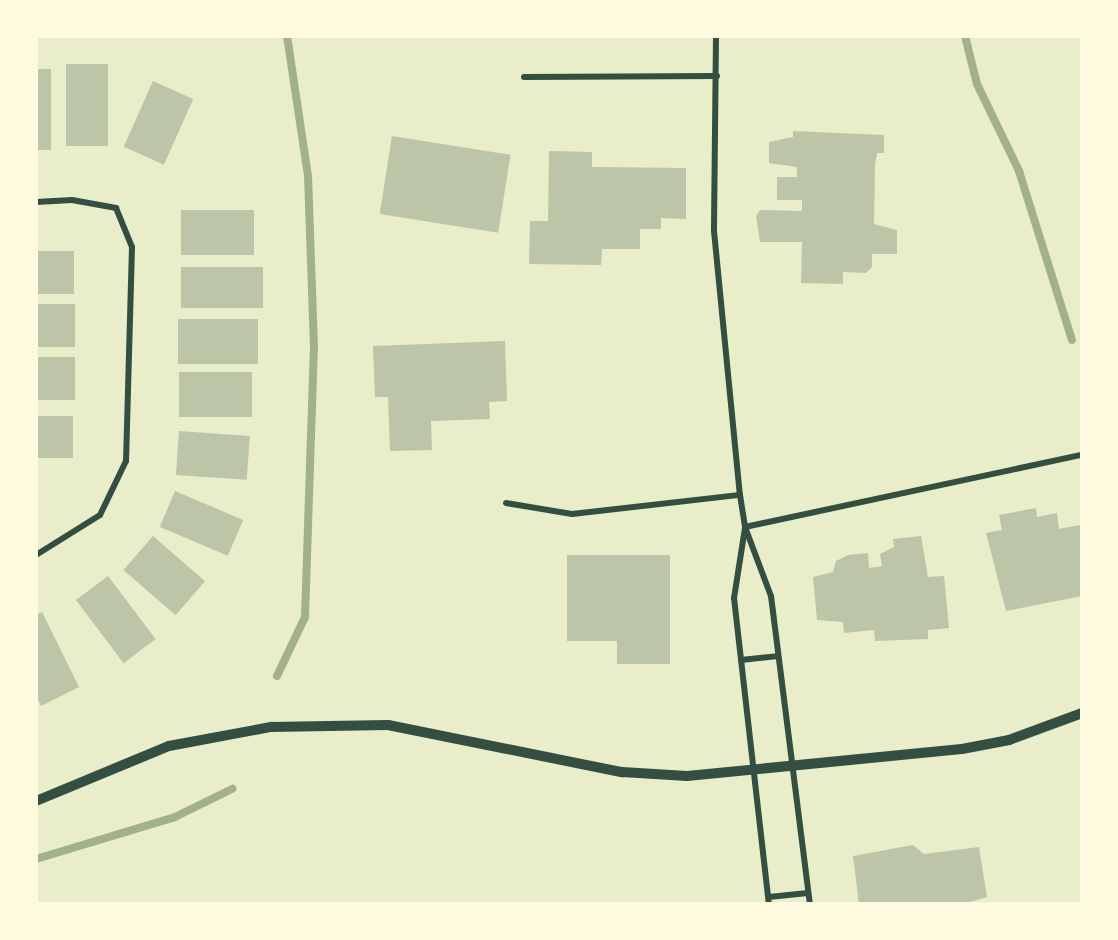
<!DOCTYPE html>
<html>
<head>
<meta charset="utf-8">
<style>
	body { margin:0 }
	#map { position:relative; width:1118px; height:940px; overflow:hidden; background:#e9edc9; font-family:Spectral,serif }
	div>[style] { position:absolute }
	.stream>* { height:8px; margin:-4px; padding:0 4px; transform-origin:4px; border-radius:4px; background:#a3b18a }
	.building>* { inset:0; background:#bcc5a7; transform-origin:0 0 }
	.minor>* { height:6px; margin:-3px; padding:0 3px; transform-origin:3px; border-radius:3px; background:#344e41 }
	.tertiary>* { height:10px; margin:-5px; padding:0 5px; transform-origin:5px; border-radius:5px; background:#344e41 }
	span { translate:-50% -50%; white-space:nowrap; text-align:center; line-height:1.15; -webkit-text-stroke:6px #fefae0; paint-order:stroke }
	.frame { position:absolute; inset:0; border:38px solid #fefae0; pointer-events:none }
</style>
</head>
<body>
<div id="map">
	<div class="stream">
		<i style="left:965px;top:36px;width:49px;rotate:76deg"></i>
		<i style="left:977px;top:84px;width:97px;rotate:64.2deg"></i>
		<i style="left:1019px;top:171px;width:177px;rotate:72.6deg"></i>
		<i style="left:277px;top:676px;width:65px;rotate:-64.6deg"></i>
		<i style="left:305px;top:617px;width:270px;rotate:-88.1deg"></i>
		<i style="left:314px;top:347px;width:171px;rotate:-92deg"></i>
		<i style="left:308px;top:176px;width:142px;rotate:-98.5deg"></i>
		<i style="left:36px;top:859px;width:145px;rotate:-16.8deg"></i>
		<i style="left:175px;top:817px;width:64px;rotate:-26.2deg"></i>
	</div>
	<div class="building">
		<i style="left:66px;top:64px;width:42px;height:82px"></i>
		<i style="left:36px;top:69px;width:15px;height:81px"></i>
		<i style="left:153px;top:81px;width:44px;height:72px;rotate:24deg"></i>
		<i style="clip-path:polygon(793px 131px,884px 135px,884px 153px,877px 153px,875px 165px,874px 224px,897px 230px,897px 254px,872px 254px,872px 267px,866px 273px,843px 272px,843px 284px,801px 283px,802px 242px,760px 242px,756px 216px,760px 210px,802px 211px,802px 200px,777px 200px,777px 177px,797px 177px,797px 167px,769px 163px,769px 142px,793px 137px)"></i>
		<i style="left:392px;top:136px;width:120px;height:79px;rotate:9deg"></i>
		<i style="clip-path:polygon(549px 151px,592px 152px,592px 167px,686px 168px,686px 219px,661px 218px,661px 229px,640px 229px,640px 249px,602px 249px,601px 265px,529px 264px,530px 221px,548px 221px)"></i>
		<i style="left:181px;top:210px;width:73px;height:45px"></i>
		<i style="left:36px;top:251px;width:38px;height:43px"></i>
		<i style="left:181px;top:267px;width:82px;height:41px"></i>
		<i style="left:36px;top:304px;width:39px;height:43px"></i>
		<i style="left:178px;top:319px;width:80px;height:45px"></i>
		<i style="clip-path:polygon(505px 341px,507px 401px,489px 402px,490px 419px,431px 421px,432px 450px,390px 451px,388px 397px,375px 397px,373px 346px)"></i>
		<i style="left:36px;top:357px;width:39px;height:43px"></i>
		<i style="left:179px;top:372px;width:73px;height:45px"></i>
		<i style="left:36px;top:416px;width:37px;height:42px"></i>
		<i style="left:179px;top:431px;width:71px;height:44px;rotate:4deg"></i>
		<i style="left:175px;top:491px;width:74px;height:39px;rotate:23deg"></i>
		<i style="clip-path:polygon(1036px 508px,1037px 517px,1057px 513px,1059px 529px,1080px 525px,1082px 518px,1082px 596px,1006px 611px,986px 533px,1002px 530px,999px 515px)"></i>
		<i style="left:153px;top:536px;width:69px;height:45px;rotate:41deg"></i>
		<i style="clip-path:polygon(921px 536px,928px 577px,944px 576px,949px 628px,928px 630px,928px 639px,875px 641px,874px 630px,844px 633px,843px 622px,817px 620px,813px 577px,833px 572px,836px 561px,848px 555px,868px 553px,869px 568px,882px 566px,880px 554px,894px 547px,893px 539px)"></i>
		<i style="clip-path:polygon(567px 555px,670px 555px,670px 664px,617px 664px,617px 641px,567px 641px)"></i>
		<i style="left:108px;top:576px;width:79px;height:40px;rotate:53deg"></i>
		<i style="clip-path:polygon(42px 612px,79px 687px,41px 706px,36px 695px,36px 615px)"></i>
		<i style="clip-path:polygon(913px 845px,924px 854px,979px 847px,987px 897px,964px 904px,859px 904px,853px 856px)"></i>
	</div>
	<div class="minor">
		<i style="left:716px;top:36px;width:195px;rotate:90.6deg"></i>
		<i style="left:714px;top:231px;width:265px;rotate:84.4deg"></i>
		<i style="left:740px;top:495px;width:32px;rotate:81deg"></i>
		<i style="left:745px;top:527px;width:74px;rotate:69.4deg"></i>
		<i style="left:771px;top:596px;width:310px;rotate:82.8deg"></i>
		<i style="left:524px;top:77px;width:193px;rotate:-0.3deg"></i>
		<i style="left:36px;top:202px;width:36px;rotate:-3deg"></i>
		<i style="left:72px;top:200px;width:45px;rotate:10.3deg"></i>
		<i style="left:116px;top:208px;width:42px;rotate:67.7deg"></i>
		<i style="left:132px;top:247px;width:214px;rotate:91.6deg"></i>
		<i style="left:126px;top:461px;width:60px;rotate:115.7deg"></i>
		<i style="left:100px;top:515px;width:75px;rotate:148deg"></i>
		<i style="left:506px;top:503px;width:67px;rotate:9.5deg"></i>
		<i style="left:572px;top:514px;width:169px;rotate:-6.5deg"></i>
		<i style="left:745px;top:527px;width:345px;rotate:-12.1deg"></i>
		<i style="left:745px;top:528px;width:71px;rotate:98.9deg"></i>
		<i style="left:734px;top:598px;width:308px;rotate:83.5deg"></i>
		<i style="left:741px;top:660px;width:37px;rotate:-6deg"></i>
		<i style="left:769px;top:897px;width:39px;rotate:-6deg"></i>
	</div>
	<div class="tertiary">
		<i style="left:36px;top:801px;width:144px;rotate:-22.5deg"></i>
		<i style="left:169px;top:746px;width:104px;rotate:-10.6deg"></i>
		<i style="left:271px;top:727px;width:117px;rotate:-1deg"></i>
		<i style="left:388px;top:725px;width:239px;rotate:11.4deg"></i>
		<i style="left:622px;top:772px;width:65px;rotate:3.5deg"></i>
		<i style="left:687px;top:776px;width:276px;rotate:-5.6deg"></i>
		<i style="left:962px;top:749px;width:48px;rotate:-10.8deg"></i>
		<i style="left:1009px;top:740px;width:78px;rotate:-20.3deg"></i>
	</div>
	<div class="frame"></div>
</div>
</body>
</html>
